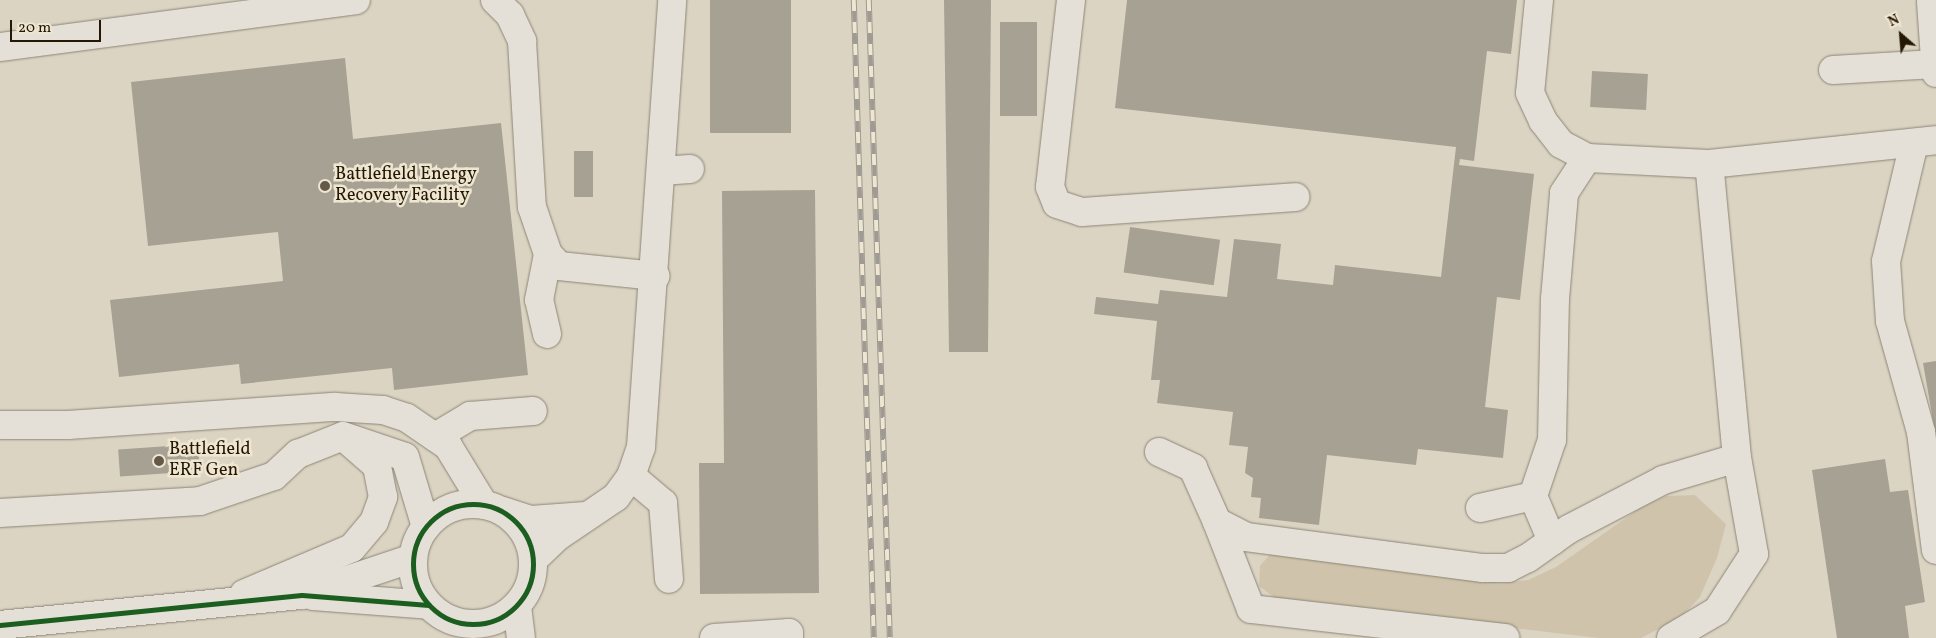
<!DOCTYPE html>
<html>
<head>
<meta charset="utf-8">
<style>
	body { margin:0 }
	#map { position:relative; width:1936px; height:638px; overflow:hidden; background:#dcd4c2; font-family:Vollkorn,serif }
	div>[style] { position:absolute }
	.green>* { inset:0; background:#cfc4ab }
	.building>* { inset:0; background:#a7a194; transform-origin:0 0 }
	.roads { filter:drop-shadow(0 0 1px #8b8578) drop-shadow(0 0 1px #8b8578) }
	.minor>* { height:28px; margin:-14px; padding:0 14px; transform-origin:14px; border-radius:14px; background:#e4e0d7 }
	.minor>.ring { margin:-14px; padding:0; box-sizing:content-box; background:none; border:28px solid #e4e0d7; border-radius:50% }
	.rail>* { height:5.5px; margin-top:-2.75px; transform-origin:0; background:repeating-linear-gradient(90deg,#efe6d1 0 11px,#9f9a92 0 22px); box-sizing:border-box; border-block:1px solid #9f9a92 }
	.cycleway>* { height:5px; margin:-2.5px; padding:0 2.5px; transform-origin:2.5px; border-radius:2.5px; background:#1b5e20 }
	.cycleway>.ring { margin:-2.5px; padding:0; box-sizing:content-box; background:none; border:5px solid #1b5e20; border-radius:50% }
	.dots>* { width:14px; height:14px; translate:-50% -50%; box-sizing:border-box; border:2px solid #efe6d1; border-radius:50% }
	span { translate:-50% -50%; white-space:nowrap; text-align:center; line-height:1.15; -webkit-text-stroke:5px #efe6d1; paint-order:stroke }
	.poi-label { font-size:18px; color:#241704 }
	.left { translate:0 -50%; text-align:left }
	.north { position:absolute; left:1876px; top:10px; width:50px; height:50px; -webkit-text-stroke:4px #efe6d1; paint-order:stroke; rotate:333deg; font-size:14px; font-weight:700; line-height:20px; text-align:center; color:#241704 }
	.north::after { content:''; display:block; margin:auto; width:18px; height:22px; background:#241704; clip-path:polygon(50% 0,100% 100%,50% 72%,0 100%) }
	.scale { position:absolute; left:10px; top:20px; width:91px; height:22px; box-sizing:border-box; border:2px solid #241704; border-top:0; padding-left:6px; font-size:15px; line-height:18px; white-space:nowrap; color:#241704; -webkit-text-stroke:4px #efe6d1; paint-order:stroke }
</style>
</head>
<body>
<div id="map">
	<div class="green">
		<i style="clip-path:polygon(1695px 495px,1726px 524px,1717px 558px,1700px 597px,1680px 618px,1641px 638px,1598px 638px,1278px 600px,1259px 586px,1260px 566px,1272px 552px,1502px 583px,1528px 580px,1556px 567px,1643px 506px,1666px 496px)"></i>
	</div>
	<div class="building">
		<i style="left:710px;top:0;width:81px;height:133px"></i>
		<i style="clip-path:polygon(944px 0,991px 0,988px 352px,949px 352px)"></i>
		<i style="clip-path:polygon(1127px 0,1517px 0,1511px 54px,1487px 51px,1474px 161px,1460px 159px,1459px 165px,1534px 174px,1520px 300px,1497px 297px,1485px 407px,1508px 410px,1503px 458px,1418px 449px,1416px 465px,1327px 455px,1319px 525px,1259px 518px,1261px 498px,1251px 497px,1253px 478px,1245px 473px,1248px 447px,1229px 445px,1233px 412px,1157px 403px,1160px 380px,1151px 380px,1157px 321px,1094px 314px,1096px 297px,1158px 304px,1160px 290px,1227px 297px,1234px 239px,1281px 244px,1277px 279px,1333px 285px,1335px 265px,1441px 277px,1456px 147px,1115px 108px)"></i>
		<i style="left:1000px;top:22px;width:37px;height:94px"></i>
		<i style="clip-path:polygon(345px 58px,353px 139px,501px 123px,528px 375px,394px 390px,392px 368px,241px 384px,239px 364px,119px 377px,110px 300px,283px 281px,278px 232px,148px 246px,131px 82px)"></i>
		<i style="left:1592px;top:71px;width:56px;height:36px;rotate:3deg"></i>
		<i style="left:574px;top:151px;width:19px;height:46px"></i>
		<i style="clip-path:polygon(815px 190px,819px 593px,700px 594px,699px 463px,724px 463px,722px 191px)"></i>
		<i style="left:1130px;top:227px;width:91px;height:46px;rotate:8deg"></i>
		<i style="clip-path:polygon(1936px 361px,1936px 432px,1935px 432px,1923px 363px)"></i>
		<i style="left:198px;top:444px;width:27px;height:80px;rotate:86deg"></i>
		<i style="clip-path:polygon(1885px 459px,1890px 492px,1908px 490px,1925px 602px,1905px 606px,1909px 638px,1837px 638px,1812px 470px)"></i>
	</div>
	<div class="roads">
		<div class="minor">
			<i style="left:495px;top:0;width:21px;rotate:45deg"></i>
			<i style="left:510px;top:15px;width:29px;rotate:65deg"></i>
			<i style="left:522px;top:41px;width:166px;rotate:86.6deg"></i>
			<i style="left:532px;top:207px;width:50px;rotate:71.2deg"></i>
			<i style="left:548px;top:254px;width:16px;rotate:47deg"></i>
			<i style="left:559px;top:266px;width:97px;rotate:5.9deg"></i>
			<i style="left:1071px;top:0;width:188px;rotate:96.4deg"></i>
			<i style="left:1050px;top:187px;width:18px;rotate:68deg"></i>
			<i style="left:1057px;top:204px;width:26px;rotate:18deg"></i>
			<i style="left:1082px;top:212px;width:214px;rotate:-4deg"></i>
			<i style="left:1539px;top:0;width:93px;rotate:95.5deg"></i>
			<i style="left:1530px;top:93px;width:31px;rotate:65deg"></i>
			<i style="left:1543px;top:121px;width:29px;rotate:52deg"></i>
			<i style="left:1561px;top:144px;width:30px;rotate:28deg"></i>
			<i style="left:1587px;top:158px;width:122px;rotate:2.8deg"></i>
			<i style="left:1931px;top:2px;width:71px;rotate:86deg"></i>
			<i style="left:0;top:47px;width:359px;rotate:-7.5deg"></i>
			<i style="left:1833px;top:70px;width:102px;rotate:-3.4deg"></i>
			<i style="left:1914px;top:143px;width:121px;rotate:103.3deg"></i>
			<i style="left:1886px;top:261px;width:60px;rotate:86.2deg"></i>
			<i style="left:1890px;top:321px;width:115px;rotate:74.4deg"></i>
			<i style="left:1921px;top:432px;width:119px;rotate:82.8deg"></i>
			<i style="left:661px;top:171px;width:29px;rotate:-4deg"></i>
			<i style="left:547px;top:334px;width:35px;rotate:-103deg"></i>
			<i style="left:539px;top:300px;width:47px;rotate:-78.9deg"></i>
			<i style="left:0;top:425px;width:68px"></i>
			<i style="left:68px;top:425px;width:268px;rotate:-3.9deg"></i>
			<i style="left:335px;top:407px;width:48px;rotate:3.6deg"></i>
			<i style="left:383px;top:410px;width:25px;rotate:18deg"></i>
			<i style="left:407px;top:418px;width:50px;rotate:34.3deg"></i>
			<i style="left:448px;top:446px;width:69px;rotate:58.6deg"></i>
			<i style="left:435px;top:437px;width:41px;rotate:-31deg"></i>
			<i style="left:470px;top:416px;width:63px;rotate:-4.5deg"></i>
			<i style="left:1159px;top:452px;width:38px;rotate:25deg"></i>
			<i style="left:1193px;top:468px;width:59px;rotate:66deg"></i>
			<i style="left:1217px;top:522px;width:33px;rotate:27deg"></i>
			<i style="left:1246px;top:537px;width:239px;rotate:7.5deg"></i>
			<i style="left:1483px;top:568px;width:25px"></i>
			<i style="left:1508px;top:568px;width:22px;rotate:-27deg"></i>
			<i style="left:1528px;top:558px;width:50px;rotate:-35.3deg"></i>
			<i style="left:1569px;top:529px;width:106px;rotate:-27.5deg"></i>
			<i style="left:1663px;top:480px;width:77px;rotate:-16.6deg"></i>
			<i style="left:631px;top:476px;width:42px;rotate:40.2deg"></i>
			<i style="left:663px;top:503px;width:76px;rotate:85.5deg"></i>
			<i style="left:1533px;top:496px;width:49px;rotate:67.1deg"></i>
			<i class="ring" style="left:413px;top:504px;width:92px;height:92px"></i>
			<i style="left:1480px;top:508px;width:54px;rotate:-12.8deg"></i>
			<i style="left:1533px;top:496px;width:59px;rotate:-71.3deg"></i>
			<i style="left:1552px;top:440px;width:141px;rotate:-88.8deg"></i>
			<i style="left:1555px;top:299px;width:106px;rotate:-85.1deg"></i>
			<i style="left:1564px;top:193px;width:42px;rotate:-56.7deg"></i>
			<i style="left:503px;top:511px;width:29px;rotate:18deg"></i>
			<i style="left:531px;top:520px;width:55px;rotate:-4.2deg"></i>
			<i style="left:0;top:513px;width:200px;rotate:-3.4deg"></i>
			<i style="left:200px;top:501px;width:78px;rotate:-18.7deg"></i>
			<i style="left:274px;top:476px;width:33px;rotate:-43deg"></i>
			<i style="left:298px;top:454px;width:48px;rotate:-21.8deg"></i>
			<i style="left:343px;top:436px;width:65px;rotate:18.7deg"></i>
			<i style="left:405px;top:457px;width:73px;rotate:73.3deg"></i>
			<i style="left:1217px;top:522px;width:93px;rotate:68.7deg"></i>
			<i style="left:1251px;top:609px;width:256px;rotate:6.5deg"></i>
			<i style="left:533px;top:560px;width:33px;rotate:-44deg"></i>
			<i style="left:557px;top:537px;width:71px;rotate:-34.1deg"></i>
			<i style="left:616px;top:497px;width:26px;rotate:-54deg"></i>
			<i style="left:631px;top:476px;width:31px;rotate:-71deg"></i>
			<i style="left:641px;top:447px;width:448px;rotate:-86deg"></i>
			<i style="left:244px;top:594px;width:117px;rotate:-23.1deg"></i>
			<i style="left:352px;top:548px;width:34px;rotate:-50deg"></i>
			<i style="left:374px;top:522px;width:27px;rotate:-70deg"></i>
			<i style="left:383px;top:497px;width:32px;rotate:-101deg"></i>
			<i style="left:377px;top:466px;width:35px;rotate:-139deg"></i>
			<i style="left:313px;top:596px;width:116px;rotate:4.4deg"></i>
			<i style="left:517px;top:606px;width:32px;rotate:83deg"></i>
			<i style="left:0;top:625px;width:303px;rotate:-5.7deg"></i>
			<i style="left:302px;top:595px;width:117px;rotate:-18.4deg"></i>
			<i style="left:714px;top:638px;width:75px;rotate:-3.8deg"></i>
			<i style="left:789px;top:633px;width:5px;rotate:90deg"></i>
			<i style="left:1671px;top:638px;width:53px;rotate:-30.4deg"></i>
			<i style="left:1717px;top:611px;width:68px;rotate:-57deg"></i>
			<i style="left:1754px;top:554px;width:97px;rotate:-100deg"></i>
			<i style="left:1737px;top:458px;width:295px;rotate:-95.4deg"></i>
			<i style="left:1709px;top:164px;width:228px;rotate:-6deg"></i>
		</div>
	</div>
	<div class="rail">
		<i style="left:854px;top:0;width:638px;rotate:88.2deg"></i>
		<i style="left:869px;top:0;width:638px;rotate:88.11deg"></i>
	</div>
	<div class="cycleway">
		<i class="ring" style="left:413px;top:504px;width:115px;height:115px"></i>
		<i style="left:0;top:625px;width:303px;rotate:-5.7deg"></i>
		<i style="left:302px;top:595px;width:127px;rotate:4.5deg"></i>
	</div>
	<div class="dots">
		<i style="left:325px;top:186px;background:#645946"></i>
		<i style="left:159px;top:461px;background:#645946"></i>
	</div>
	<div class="poi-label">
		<span class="left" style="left:335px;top:186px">Battlefield Energy<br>Recovery Facility</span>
		<span class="left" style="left:169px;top:461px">Battlefield<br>ERF Gen</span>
	</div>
	<div class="north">N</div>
	<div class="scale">20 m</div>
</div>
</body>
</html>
